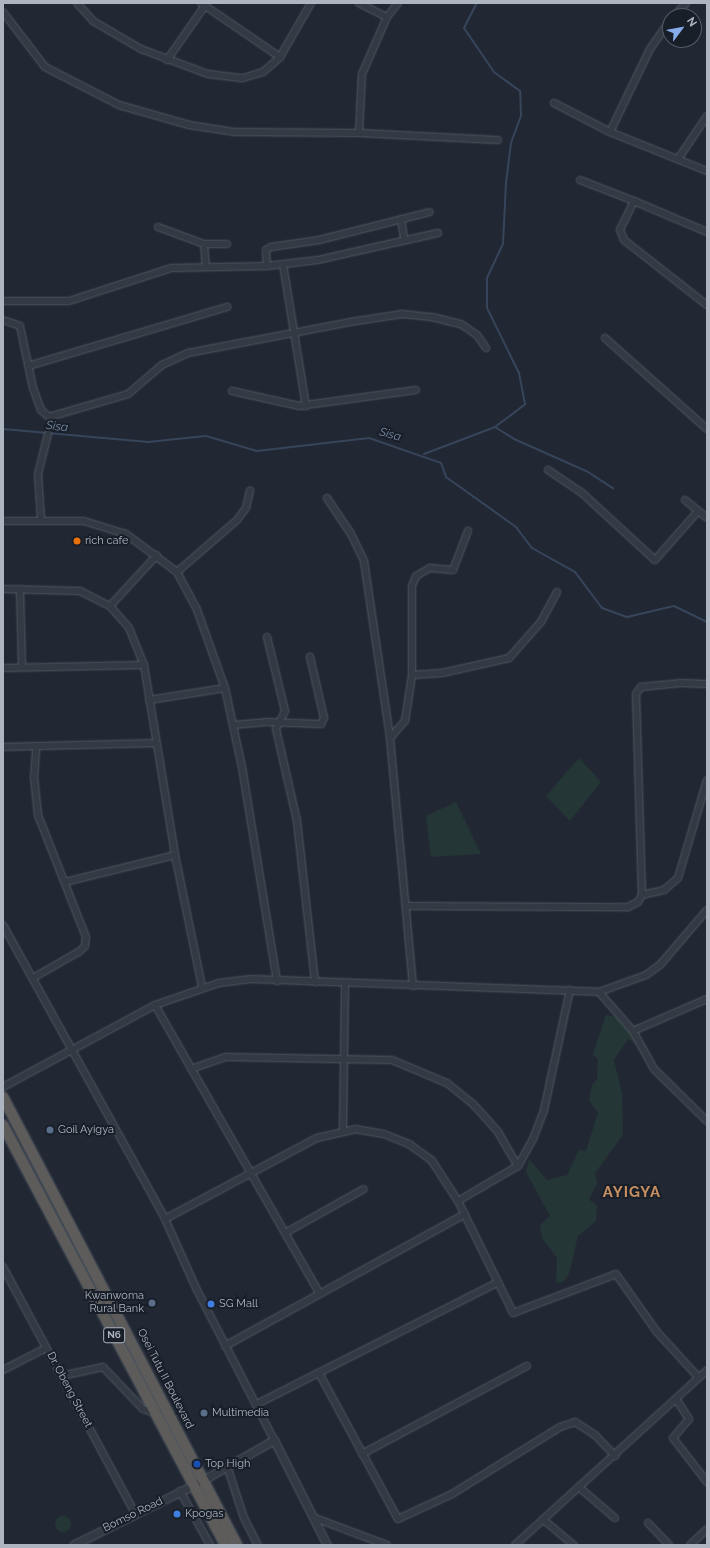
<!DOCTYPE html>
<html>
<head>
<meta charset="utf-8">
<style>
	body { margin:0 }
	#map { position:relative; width:710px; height:1548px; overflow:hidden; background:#212833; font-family:Raleway,sans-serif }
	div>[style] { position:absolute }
	.green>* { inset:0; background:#253636 }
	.round { border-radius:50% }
	.stream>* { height:2px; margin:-1px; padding:0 1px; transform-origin:1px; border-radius:1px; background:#37455b }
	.roads { filter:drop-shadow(0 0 1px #515862) drop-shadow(0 0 1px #515862) }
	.minor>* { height:6px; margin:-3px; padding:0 3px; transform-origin:3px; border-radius:3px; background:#343a44 }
	.tertiary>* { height:7px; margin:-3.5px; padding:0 3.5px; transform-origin:3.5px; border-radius:3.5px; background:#343a44 }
	.trunk>* { height:10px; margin:-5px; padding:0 5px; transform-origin:5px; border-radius:5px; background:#5d5c5a }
	.dots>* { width:11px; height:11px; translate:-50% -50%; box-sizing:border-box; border:2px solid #191f28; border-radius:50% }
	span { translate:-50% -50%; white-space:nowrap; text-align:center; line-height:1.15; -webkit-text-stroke:4px #191f28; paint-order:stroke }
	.shield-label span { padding:1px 3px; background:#191f28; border:1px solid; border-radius:3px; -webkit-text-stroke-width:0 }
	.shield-label { font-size:10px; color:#adb5c1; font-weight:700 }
	.poi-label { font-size:11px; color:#adb5c1 }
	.left { translate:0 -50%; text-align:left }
	.right { translate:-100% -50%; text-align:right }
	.street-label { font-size:11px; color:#adb5c1 }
	.water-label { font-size:12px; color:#788ba7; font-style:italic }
	.district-label { font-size:15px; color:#c79062; font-weight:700; letter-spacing:1px }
	.frame { position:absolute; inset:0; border:4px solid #adb5c1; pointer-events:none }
	.north { position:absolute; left:662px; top:8px; width:40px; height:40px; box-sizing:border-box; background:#191f28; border:1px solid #545b65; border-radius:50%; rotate:58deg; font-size:11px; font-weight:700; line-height:16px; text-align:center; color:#adb5c1 }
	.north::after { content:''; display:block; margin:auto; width:14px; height:18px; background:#87acec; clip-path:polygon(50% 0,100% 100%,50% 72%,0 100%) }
</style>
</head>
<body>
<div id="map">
	<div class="green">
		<i style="clip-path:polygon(579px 758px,601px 782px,570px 821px,546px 796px)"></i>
		<i style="clip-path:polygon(456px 802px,481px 854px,431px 857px,426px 816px)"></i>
		<i style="clip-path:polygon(606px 1015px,617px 1017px,629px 1028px,637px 1044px,628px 1039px,614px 1060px,622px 1094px,623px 1135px,595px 1173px,597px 1183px,589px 1199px,597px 1206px,596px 1221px,578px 1236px,569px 1274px,563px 1282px,556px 1283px,557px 1258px,542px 1238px,540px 1225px,550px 1216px,526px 1172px,529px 1159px,547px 1180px,567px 1175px,579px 1150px,586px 1151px,598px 1112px,589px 1101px,592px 1085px,597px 1079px,598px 1059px,593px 1054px)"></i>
		<i class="round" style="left:55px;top:1516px;width:16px;height:16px"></i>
	</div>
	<div class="stream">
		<i style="left:495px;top:427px;width:22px;rotate:32deg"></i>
		<i style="left:514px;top:439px;width:81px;rotate:24deg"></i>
		<i style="left:588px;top:472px;width:30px;rotate:33deg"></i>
		<i style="left:3px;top:429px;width:146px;rotate:5.1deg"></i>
		<i style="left:148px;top:442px;width:58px;rotate:-5.9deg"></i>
		<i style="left:206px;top:436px;width:53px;rotate:16.4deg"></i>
		<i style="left:257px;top:451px;width:113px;rotate:-6.6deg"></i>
		<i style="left:369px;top:438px;width:76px;rotate:19.1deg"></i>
		<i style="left:441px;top:463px;width:15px;rotate:70deg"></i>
		<i style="left:446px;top:477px;width:86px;rotate:35.5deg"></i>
		<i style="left:516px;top:527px;width:26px;rotate:53deg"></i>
		<i style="left:532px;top:548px;width:49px;rotate:29.2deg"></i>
		<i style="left:575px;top:572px;width:45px;rotate:53.1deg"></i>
		<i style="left:602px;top:608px;width:27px;rotate:20deg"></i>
		<i style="left:627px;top:617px;width:48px;rotate:-13.2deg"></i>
		<i style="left:674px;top:606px;width:37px;rotate:26deg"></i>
		<i style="left:424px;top:454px;width:76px;rotate:-20.8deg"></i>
		<i style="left:495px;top:427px;width:38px;rotate:-37deg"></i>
		<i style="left:525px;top:404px;width:32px;rotate:-101deg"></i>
		<i style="left:519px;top:373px;width:72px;rotate:-116.2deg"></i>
		<i style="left:487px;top:308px;width:30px;rotate:-90deg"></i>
		<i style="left:487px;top:278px;width:38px;rotate:-65deg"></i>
		<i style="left:503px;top:244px;width:61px;rotate:-87.2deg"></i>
		<i style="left:506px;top:183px;width:40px;rotate:-82.9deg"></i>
		<i style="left:511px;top:143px;width:30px;rotate:-70deg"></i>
		<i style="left:521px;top:115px;width:24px;rotate:-92deg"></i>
		<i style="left:520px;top:91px;width:32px;rotate:-144deg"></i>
		<i style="left:494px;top:72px;width:53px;rotate:-124.3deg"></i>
		<i style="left:464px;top:28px;width:28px;rotate:-63deg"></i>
	</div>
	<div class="roads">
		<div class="minor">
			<i style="left:77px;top:3px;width:24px;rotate:48deg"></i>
			<i style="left:93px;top:21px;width:56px;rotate:30.3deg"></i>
			<i style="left:141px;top:49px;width:72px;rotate:20.5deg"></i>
			<i style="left:208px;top:74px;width:35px;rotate:7deg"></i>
			<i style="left:243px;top:78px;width:21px;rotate:-17deg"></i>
			<i style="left:263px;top:72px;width:23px;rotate:-41deg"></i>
			<i style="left:280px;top:57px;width:62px;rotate:-60.1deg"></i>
			<i style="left:201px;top:3px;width:96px;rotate:34.4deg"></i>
			<i style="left:359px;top:3px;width:31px;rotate:27deg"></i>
			<i style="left:3px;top:12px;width:69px;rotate:52.6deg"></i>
			<i style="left:45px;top:67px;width:83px;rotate:27.2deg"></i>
			<i style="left:119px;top:105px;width:73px;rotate:15.9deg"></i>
			<i style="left:189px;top:125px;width:47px;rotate:8.7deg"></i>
			<i style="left:235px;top:132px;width:124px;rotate:0.5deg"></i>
			<i style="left:359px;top:133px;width:139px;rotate:2.9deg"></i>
			<i style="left:674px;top:16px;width:18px;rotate:-47deg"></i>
			<i style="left:167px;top:60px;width:68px;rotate:-55.1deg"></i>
			<i style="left:554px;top:103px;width:63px;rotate:27.4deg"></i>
			<i style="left:610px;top:132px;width:105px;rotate:21.9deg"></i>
			<i style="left:610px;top:132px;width:92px;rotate:-64.3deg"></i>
			<i style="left:650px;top:49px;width:35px;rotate:-55deg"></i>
			<i style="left:359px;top:133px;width:59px;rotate:-87.1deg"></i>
			<i style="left:362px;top:74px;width:62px;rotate:-66.3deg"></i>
			<i style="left:387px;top:17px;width:18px;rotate:-52deg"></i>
			<i style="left:678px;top:159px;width:52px;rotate:-56deg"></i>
			<i style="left:580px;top:180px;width:58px;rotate:21.3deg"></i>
			<i style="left:401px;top:219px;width:20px;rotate:81deg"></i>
			<i style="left:158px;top:227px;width:49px;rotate:20.3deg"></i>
			<i style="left:204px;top:244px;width:23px"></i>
			<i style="left:707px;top:232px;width:79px;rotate:-157deg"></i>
			<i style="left:634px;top:201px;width:32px;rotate:116deg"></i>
			<i style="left:620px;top:230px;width:11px;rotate:68deg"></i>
			<i style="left:624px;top:240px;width:105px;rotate:38.1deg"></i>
			<i style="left:204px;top:244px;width:21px;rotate:85deg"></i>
			<i style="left:283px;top:264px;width:144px;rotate:80.8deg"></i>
			<i style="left:267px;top:266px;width:16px;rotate:-94deg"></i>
			<i style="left:266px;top:250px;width:6px;rotate:-31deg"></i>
			<i style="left:271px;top:247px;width:49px;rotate:-8.3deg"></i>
			<i style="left:319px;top:240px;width:114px;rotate:-14.2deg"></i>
			<i style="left:3px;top:301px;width:66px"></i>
			<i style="left:69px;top:301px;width:107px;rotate:-17.9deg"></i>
			<i style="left:171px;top:268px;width:96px;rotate:-1.2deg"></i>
			<i style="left:267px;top:266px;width:51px;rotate:-6.7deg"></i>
			<i style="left:318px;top:260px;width:123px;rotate:-12.7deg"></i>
			<i style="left:3px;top:320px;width:18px;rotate:19deg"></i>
			<i style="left:20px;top:326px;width:63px;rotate:78.2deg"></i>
			<i style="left:33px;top:388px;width:23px;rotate:70deg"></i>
			<i style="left:41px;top:410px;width:11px;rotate:41deg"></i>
			<i style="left:49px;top:417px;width:82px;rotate:-16.2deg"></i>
			<i style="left:128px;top:394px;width:45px;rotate:-40.5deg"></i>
			<i style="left:162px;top:365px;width:29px;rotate:-25deg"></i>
			<i style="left:188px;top:353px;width:165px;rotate:-10.8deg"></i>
			<i style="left:350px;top:322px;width:53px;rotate:-8.7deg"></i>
			<i style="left:402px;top:314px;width:30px;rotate:6deg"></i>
			<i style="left:432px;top:317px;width:30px;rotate:14deg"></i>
			<i style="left:461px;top:324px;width:19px;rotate:35deg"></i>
			<i style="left:477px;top:335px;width:16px;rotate:55deg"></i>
			<i style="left:605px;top:338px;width:137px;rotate:41.7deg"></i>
			<i style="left:28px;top:366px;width:208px;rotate:-16.5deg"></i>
			<i style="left:232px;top:391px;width:69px;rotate:12.6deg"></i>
			<i style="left:299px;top:406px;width:118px;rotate:-7.8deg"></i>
			<i style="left:548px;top:470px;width:40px;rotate:34deg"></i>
			<i style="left:581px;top:492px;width:100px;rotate:42.6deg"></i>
			<i style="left:655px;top:560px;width:65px;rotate:-48.7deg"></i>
			<i style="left:327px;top:498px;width:43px;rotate:56.3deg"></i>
			<i style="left:351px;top:534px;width:30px;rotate:64deg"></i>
			<i style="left:364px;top:561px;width:179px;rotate:81.6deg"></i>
			<i style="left:390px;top:738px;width:249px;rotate:84.7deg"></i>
			<i style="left:685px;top:500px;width:28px;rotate:39deg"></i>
			<i style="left:41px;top:519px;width:45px;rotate:-93.8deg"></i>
			<i style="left:38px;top:474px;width:41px;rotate:-76deg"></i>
			<i style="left:3px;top:521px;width:81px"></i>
			<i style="left:84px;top:521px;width:44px;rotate:17.2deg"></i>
			<i style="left:126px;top:534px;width:64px;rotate:36.7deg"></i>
			<i style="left:177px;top:572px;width:40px;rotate:62deg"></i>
			<i style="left:196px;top:607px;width:86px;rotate:70.3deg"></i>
			<i style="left:225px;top:688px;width:81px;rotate:77.9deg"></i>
			<i style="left:242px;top:767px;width:217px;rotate:80.7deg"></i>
			<i style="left:177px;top:572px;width:79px;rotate:-40.9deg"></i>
			<i style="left:237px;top:520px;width:15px;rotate:-53deg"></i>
			<i style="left:246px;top:508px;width:18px;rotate:-77deg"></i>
			<i style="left:3px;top:589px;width:77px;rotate:1.5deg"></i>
			<i style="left:80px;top:591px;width:34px;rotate:27deg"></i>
			<i style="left:110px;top:606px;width:29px;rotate:49deg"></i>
			<i style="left:129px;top:628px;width:40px;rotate:68deg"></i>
			<i style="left:144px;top:665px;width:193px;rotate:80.7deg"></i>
			<i style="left:175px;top:855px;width:135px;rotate:78.4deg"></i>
			<i style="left:20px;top:589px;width:78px;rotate:88.5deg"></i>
			<i style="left:110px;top:606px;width:69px;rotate:-47.3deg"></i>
			<i style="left:267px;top:637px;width:76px;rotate:76.3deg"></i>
			<i style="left:285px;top:711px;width:20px;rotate:117deg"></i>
			<i style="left:276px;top:729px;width:94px;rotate:77.1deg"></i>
			<i style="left:297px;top:821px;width:162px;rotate:83.6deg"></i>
			<i style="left:3px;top:668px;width:141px;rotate:-1.2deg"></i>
			<i style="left:412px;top:675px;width:30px;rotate:-4deg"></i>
			<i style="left:442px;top:673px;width:69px;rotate:-12.6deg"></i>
			<i style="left:509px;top:658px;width:48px;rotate:-48.4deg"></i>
			<i style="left:541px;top:622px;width:34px;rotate:-62deg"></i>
			<i style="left:149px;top:700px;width:77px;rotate:-9deg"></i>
			<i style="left:233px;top:725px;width:33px;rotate:-5deg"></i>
			<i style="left:266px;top:722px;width:55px;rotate:2.1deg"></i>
			<i style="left:321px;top:724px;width:7px;rotate:-63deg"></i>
			<i style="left:324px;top:718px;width:63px;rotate:-102.9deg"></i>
			<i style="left:390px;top:738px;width:23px;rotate:-49deg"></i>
			<i style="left:405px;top:721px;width:47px;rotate:-81.3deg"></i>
			<i style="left:412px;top:675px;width:89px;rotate:-90deg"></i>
			<i style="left:412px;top:586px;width:11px;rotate:-68deg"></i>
			<i style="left:416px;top:576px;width:16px;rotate:-30deg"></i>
			<i style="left:430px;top:568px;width:23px;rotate:5deg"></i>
			<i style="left:453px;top:570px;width:42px;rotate:-69deg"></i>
			<i style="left:3px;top:747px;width:153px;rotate:-1.5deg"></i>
			<i style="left:65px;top:882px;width:113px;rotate:-13.8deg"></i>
			<i style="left:642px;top:895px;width:23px;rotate:-13deg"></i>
			<i style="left:664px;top:890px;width:18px;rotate:-41deg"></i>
			<i style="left:678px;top:878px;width:102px;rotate:-73.5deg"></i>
			<i style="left:408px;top:906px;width:220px;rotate:0.3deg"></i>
			<i style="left:628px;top:907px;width:11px;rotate:-27deg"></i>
			<i style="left:638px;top:902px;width:8px;rotate:-60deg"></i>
			<i style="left:642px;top:895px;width:201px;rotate:-91.7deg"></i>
			<i style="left:636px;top:694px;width:9px;rotate:-54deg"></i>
			<i style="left:641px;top:687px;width:40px;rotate:-5.7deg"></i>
			<i style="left:681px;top:683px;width:26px;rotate:2deg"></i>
			<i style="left:3px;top:925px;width:336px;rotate:61.1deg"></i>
			<i style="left:165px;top:1219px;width:76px;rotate:65.8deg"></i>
			<i style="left:196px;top:1288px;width:171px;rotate:62.8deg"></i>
			<i style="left:33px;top:978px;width:54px;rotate:-29.9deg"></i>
			<i style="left:80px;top:951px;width:7px;rotate:-45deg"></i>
			<i style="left:85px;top:946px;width:9px;rotate:-84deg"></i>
			<i style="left:86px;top:937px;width:131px;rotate:-111.5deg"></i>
			<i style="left:38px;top:815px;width:36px;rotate:-96deg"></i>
			<i style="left:34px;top:779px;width:31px;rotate:-86deg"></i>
			<i style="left:599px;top:992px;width:52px;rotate:48.9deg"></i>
			<i style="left:633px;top:1031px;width:43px;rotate:61.1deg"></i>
			<i style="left:654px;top:1069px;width:74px;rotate:44.5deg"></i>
			<i style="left:155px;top:1005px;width:331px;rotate:60.3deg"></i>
			<i style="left:633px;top:1031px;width:81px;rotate:-23.4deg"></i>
			<i style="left:191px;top:1069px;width:37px;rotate:-19deg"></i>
			<i style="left:226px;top:1057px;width:166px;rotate:1deg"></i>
			<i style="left:392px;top:1060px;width:60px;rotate:22.7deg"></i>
			<i style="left:447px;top:1083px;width:35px;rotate:39deg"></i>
			<i style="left:474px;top:1105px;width:36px;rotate:48deg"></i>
			<i style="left:498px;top:1132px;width:39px;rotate:60deg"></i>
			<i style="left:3px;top:1087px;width:173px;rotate:-28.3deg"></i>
			<i style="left:155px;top:1005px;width:68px;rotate:-19deg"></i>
			<i style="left:219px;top:983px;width:32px;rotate:-7deg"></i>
			<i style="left:251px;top:979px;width:348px;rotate:2.1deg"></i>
			<i style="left:599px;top:992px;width:50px;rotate:-19.9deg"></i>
			<i style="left:646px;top:975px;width:17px;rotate:-36deg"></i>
			<i style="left:660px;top:965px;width:72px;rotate:-49.5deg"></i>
			<i style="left:343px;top:1130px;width:147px;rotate:-89.2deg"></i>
			<i style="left:458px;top:1201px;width:69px;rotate:-30.3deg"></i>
			<i style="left:518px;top:1166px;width:31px;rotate:-61deg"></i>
			<i style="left:533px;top:1139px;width:31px;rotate:-69deg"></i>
			<i style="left:544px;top:1110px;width:123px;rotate:-77.8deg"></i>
			<i style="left:165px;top:1219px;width:172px;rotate:-28.1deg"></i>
			<i style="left:317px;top:1138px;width:39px;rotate:-13deg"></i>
			<i style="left:355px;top:1129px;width:29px;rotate:10deg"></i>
			<i style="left:384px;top:1134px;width:27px;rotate:22deg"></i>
			<i style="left:409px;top:1144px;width:29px;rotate:36deg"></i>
			<i style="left:432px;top:1161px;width:48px;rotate:57deg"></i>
			<i style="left:458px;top:1201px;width:125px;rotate:63.8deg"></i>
			<i style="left:513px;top:1313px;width:110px;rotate:-20.7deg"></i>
			<i style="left:616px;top:1274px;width:71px;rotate:54.7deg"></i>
			<i style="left:657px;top:1332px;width:62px;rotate:47.6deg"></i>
			<i style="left:285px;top:1233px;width:90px;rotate:-29.1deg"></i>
			<i style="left:3px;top:1267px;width:279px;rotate:61.8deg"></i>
			<i style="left:225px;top:1346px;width:274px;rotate:-28.8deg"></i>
			<i style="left:3px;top:1370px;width:48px;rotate:-27.1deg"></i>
			<i style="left:319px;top:1373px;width:166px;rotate:61.6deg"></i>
			<i style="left:398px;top:1519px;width:60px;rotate:-24.8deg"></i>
			<i style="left:452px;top:1494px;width:127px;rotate:-31.8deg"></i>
			<i style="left:560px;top:1427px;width:16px;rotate:-18deg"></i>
			<i style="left:575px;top:1422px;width:24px;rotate:33deg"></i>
			<i style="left:595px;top:1435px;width:29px;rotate:46deg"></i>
			<i style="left:61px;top:1376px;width:43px;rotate:-12.1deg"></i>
			<i style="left:103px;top:1367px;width:58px;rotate:46.4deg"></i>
			<i style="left:143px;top:1409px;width:14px;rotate:17deg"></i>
			<i style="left:676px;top:1399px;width:24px;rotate:57deg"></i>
			<i style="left:689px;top:1419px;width:25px;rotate:130deg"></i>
			<i style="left:673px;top:1438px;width:56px;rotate:52.3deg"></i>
			<i style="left:257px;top:1404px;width:270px;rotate:-26.8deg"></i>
			<i style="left:362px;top:1454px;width:187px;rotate:-28.1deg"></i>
			<i style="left:227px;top:1466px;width:55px;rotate:71.9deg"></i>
			<i style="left:244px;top:1518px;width:30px;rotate:63deg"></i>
			<i style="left:580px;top:1488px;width:46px;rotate:40.6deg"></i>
			<i style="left:180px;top:1491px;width:62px;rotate:60.9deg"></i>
			<i style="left:315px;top:1518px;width:77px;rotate:20.6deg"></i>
			<i style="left:545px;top:1521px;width:38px;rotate:40deg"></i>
			<i style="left:648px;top:1523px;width:30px;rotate:46deg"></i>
			<i style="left:515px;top:1545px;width:260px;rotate:-42.3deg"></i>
			<i style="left:690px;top:1545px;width:23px;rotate:-43deg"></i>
		</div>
		<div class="tertiary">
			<i style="left:73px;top:1545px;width:135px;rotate:-26.4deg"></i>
			<i style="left:194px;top:1485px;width:92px;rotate:-29.4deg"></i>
			<i style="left:274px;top:1440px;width:118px;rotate:63.2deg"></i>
		</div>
		<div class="trunk">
			<i style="left:3px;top:1097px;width:505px;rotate:62.42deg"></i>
			<i style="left:3px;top:1125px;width:475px;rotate:62.1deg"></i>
		</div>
	</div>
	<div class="dots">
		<i style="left:77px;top:541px;background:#e8710a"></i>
		<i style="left:50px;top:1130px;background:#5c6f8a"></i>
		<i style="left:152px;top:1303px;background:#5c6f8a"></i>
		<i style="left:211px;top:1304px;background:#3f7fe0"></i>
		<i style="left:204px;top:1413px;background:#5c6f8a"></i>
		<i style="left:197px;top:1464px;background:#1a4fb4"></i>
		<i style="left:177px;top:1514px;background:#3f7fe0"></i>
	</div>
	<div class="shield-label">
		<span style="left:114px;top:1335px">N6</span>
	</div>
	<div class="poi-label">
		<span class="left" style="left:85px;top:541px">rich cafe</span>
		<span class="left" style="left:58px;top:1130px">Goil Ayigya</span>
		<span class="right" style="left:144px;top:1303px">Kwanwoma<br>Rural Bank</span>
		<span class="left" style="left:219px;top:1304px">SG Mall</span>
		<span class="left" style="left:212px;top:1413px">Multimedia</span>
		<span class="left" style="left:205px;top:1464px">Top High</span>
		<span class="left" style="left:185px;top:1514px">Kpogas</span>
	</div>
	<div class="street-label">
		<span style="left:165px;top:1379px;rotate:63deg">Osei Tutu II Boulevard</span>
		<span style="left:69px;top:1390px;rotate:62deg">Dr. Obeng Street</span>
		<span style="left:133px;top:1515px;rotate:-26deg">Bomso Road</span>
	</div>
	<div class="water-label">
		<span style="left:57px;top:427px;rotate:7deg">Sisa</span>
		<span style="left:390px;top:435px;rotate:16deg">Sisa</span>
	</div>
	<div class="district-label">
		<span style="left:632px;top:1193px">AYIGYA</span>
	</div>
	<div class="frame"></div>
	<div class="north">N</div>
</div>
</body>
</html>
